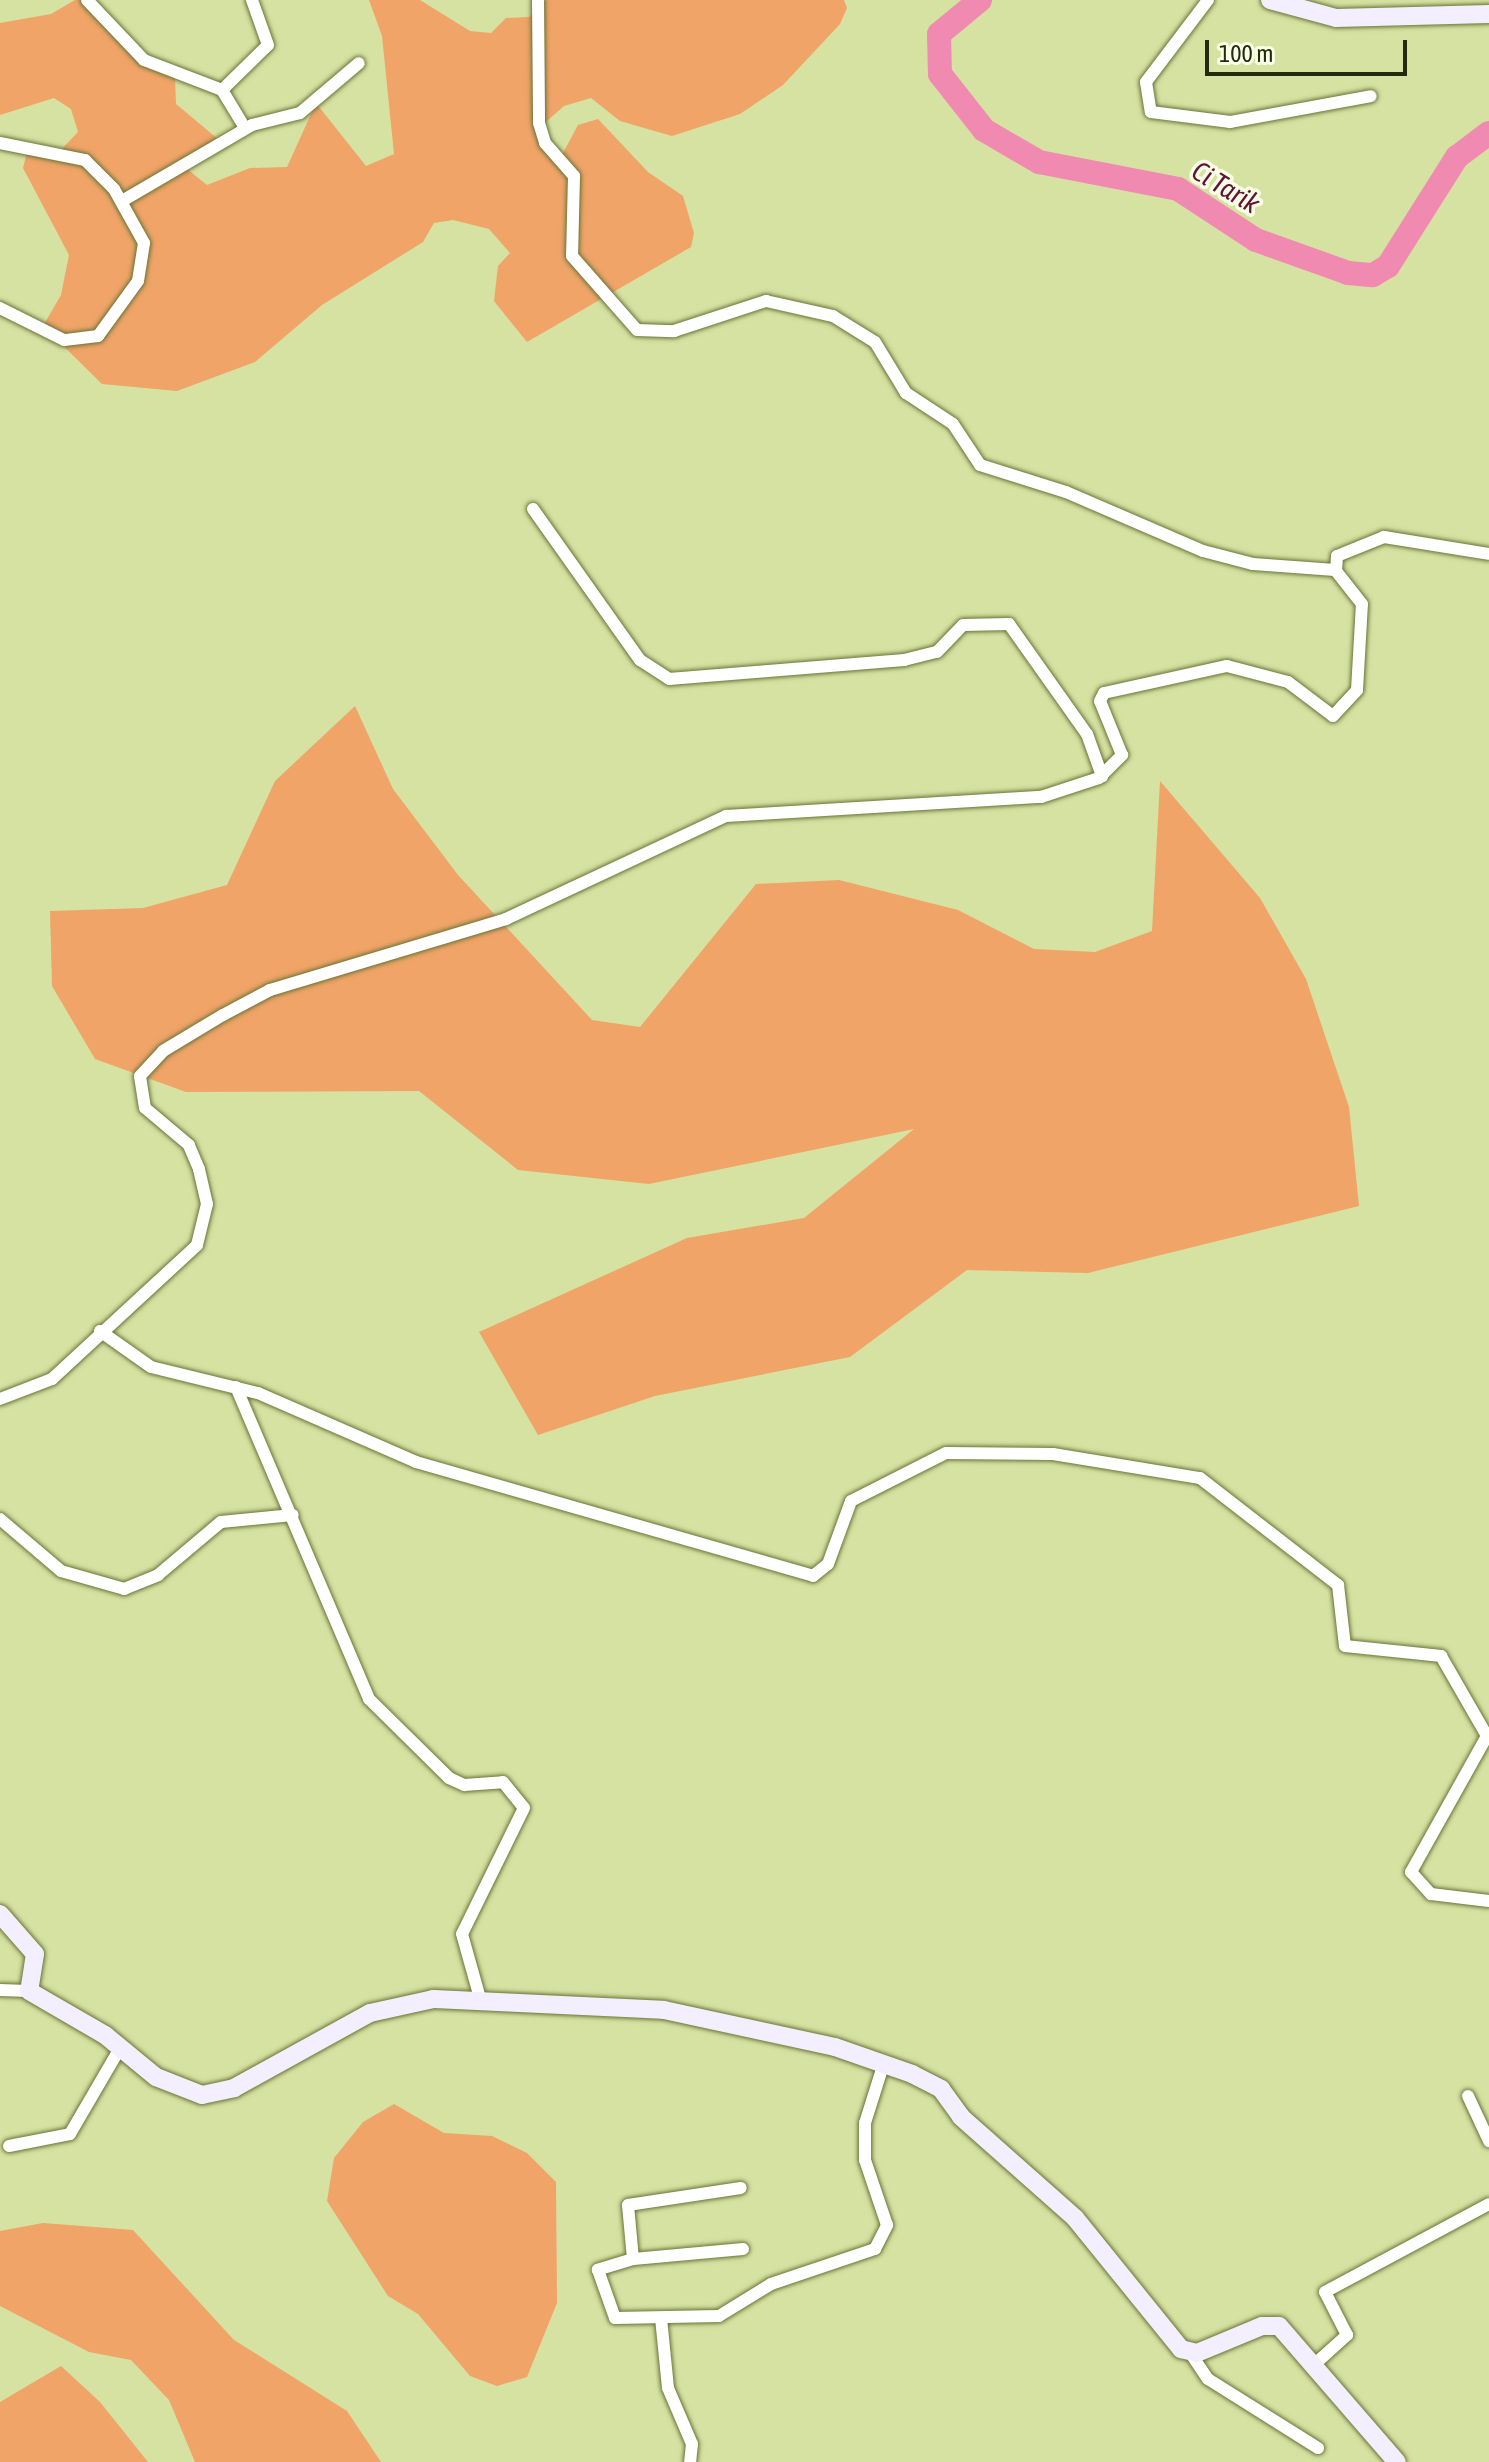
<!DOCTYPE html>
<html>
<head>
<meta charset="utf-8">
<style>
	body { margin:0 }
	#map { position:relative; width:1489px; height:2462px; overflow:hidden; background:#d5e2a2; font-family:"Asap Condensed",sans-serif }
	div>[style] { position:absolute }
	.green>* { inset:0; background:#f0a468 }
	.river>* { height:24px; margin:-12px; padding:0 12px; transform-origin:12px; border-radius:12px; background:#f18ab0 }
	.roads { filter:drop-shadow(0 0 2px #6a7438) drop-shadow(0 0 2px #6a7438) }
	.street>* { height:12px; margin:-6px; padding:0 6px; transform-origin:6px; border-radius:6px; background:#fff }
	.secondary>* { height:18px; margin:-9px; padding:0 9px; transform-origin:9px; border-radius:9px; background:#f3effe }
	span { translate:-50% -50%; white-space:nowrap; text-align:center; line-height:1.15; -webkit-text-stroke:7px #f9ffe5; paint-order:stroke }
	.water-label { font-size:28px; color:#621237; font-style:italic }
	.scale { position:absolute; left:1205px; top:40px; width:202px; height:36px; box-sizing:border-box; border:4px solid #242910; border-top:0; padding-left:10px; font-size:24px; line-height:28px; white-space:nowrap; color:#242910; -webkit-text-stroke:6px #f9ffe5; paint-order:stroke }
</style>
</head>
<body>
<div id="map">
	<div class="green">
		<i style="clip-path:polygon(75px 0,87px 0,132px 50px,175px 77px,176px 104px,225px 145px,187px 169px,207px 185px,250px 168px,287px 167px,316px 103px,366px 166px,394px 154px,382px 36px,369px 0,420px 0,470px 31px,491px 33px,506px 18px,529px 17px,546px 0,844px 0,847px 8px,840px 24px,783px 85px,740px 114px,672px 136px,620px 121px,591px 98px,564px 106px,540px 127px,562px 155px,578px 125px,598px 119px,648px 172px,683px 196px,694px 233px,691px 247px,527px 342px,494px 301px,498px 266px,510px 253px,489px 229px,453px 220px,434px 223px,423px 242px,322px 305px,255px 362px,177px 391px,102px 384px,43px 326px,61px 295px,69px 255px,23px 168px,28px 148px,56px 155px,78px 132px,71px 109px,54px 98px,0 115px,0 23px,51px 14px)"></i>
		<i style="clip-path:polygon(355px 706px,393px 789px,458px 875px,592px 1020px,640px 1027px,756px 884px,839px 880px,958px 910px,1034px 949px,1095px 952px,1152px 931px,1160px 781px,1260px 898px,1306px 979px,1349px 1107px,1359px 1206px,1088px 1273px,967px 1270px,850px 1357px,655px 1396px,538px 1435px,479px 1332px,687px 1238px,804px 1218px,914px 1129px,649px 1184px,518px 1170px,419px 1091px,186px 1092px,95px 1059px,52px 986px,50px 911px,143px 908px,227px 885px,275px 781px)"></i>
		<i style="clip-path:polygon(394px 2104px,444px 2133px,492px 2136px,527px 2153px,556px 2182px,557px 2303px,527px 2377px,497px 2386px,470px 2376px,418px 2314px,388px 2296px,327px 2201px,334px 2158px,363px 2122px)"></i>
		<i style="clip-path:polygon(43px 2223px,133px 2230px,234px 2340px,347px 2411px,381px 2462px,195px 2462px,169px 2400px,131px 2360px,89px 2352px,0 2306px,0 2231px)"></i>
		<i style="clip-path:polygon(61px 2366px,100px 2402px,148px 2462px,0 2462px,0 2402px)"></i>
	</div>
	<div class="river">
		<i style="left:980px;top:0;width:53px;rotate:140.3deg"></i>
		<i style="left:939px;top:34px;width:40px;rotate:88.6deg"></i>
		<i style="left:940px;top:74px;width:71px;rotate:51.8deg"></i>
		<i style="left:984px;top:130px;width:64px;rotate:30.2deg"></i>
		<i style="left:1039px;top:162px;width:142px;rotate:11deg"></i>
		<i style="left:1178px;top:189px;width:93px;rotate:33.2deg"></i>
		<i style="left:1256px;top:240px;width:98px;rotate:19.7deg"></i>
		<i style="left:1348px;top:273px;width:25px;rotate:5deg"></i>
		<i style="left:1373px;top:275px;width:17px;rotate:-31deg"></i>
		<i style="left:1388px;top:266px;width:129px;rotate:-57.7deg"></i>
		<i style="left:1457px;top:157px;width:40px;rotate:-37deg"></i>
	</div>
	<div class="roads">
		<div class="street">
			<i style="left:87px;top:0;width:83px;rotate:46.5deg"></i>
			<i style="left:144px;top:60px;width:84px;rotate:21deg"></i>
			<i style="left:538px;top:0;width:123px;rotate:89.5deg"></i>
			<i style="left:539px;top:123px;width:21px;rotate:73deg"></i>
			<i style="left:545px;top:143px;width:44px;rotate:48.7deg"></i>
			<i style="left:574px;top:176px;width:80px;rotate:91.4deg"></i>
			<i style="left:572px;top:256px;width:98px;rotate:48.7deg"></i>
			<i style="left:637px;top:330px;width:37px;rotate:2deg"></i>
			<i style="left:674px;top:331px;width:97px;rotate:-18.1deg"></i>
			<i style="left:766px;top:301px;width:69px;rotate:12.6deg"></i>
			<i style="left:833px;top:316px;width:49px;rotate:31.8deg"></i>
			<i style="left:875px;top:342px;width:60px;rotate:58.7deg"></i>
			<i style="left:906px;top:393px;width:56px;rotate:33.4deg"></i>
			<i style="left:953px;top:424px;width:49px;rotate:56.6deg"></i>
			<i style="left:980px;top:465px;width:90px;rotate:17.4deg"></i>
			<i style="left:1066px;top:492px;width:149px;rotate:23.3deg"></i>
			<i style="left:1203px;top:551px;width:52px;rotate:14.6deg"></i>
			<i style="left:1253px;top:564px;width:82px;rotate:4.2deg"></i>
			<i style="left:1208px;top:0;width:103px;rotate:127.1deg"></i>
			<i style="left:1146px;top:82px;width:30px;rotate:81deg"></i>
			<i style="left:1151px;top:112px;width:80px;rotate:7.2deg"></i>
			<i style="left:1230px;top:122px;width:143px;rotate:-10.4deg"></i>
			<i style="left:245px;top:128px;width:44px;rotate:-121.2deg"></i>
			<i style="left:222px;top:90px;width:64px;rotate:-44.4deg"></i>
			<i style="left:268px;top:45px;width:48px;rotate:-109.6deg"></i>
			<i style="left:0;top:143px;width:87px;rotate:11.3deg"></i>
			<i style="left:85px;top:160px;width:41px;rotate:45deg"></i>
			<i style="left:114px;top:189px;width:62px;rotate:60.9deg"></i>
			<i style="left:144px;top:243px;width:38px;rotate:99deg"></i>
			<i style="left:138px;top:281px;width:68px;rotate:126deg"></i>
			<i style="left:98px;top:336px;width:34px;rotate:173deg"></i>
			<i style="left:64px;top:340px;width:72px;rotate:-153.4deg"></i>
			<i style="left:122px;top:201px;width:151px;rotate:-30.3deg"></i>
			<i style="left:252px;top:125px;width:49px;rotate:-14deg"></i>
			<i style="left:300px;top:113px;width:77px;rotate:-40.3deg"></i>
			<i style="left:533px;top:509px;width:185px;rotate:54.7deg"></i>
			<i style="left:640px;top:660px;width:35px;rotate:33deg"></i>
			<i style="left:669px;top:679px;width:236px;rotate:-4.6deg"></i>
			<i style="left:904px;top:660px;width:34px;rotate:-14deg"></i>
			<i style="left:937px;top:652px;width:37px;rotate:-46deg"></i>
			<i style="left:963px;top:625px;width:46px;rotate:-1.2deg"></i>
			<i style="left:1009px;top:624px;width:135px;rotate:54.7deg"></i>
			<i style="left:1087px;top:734px;width:45px;rotate:70.3deg"></i>
			<i style="left:100px;top:1331px;width:62px;rotate:35.2deg"></i>
			<i style="left:151px;top:1367px;width:110px;rotate:13.7deg"></i>
			<i style="left:258px;top:1393px;width:172px;rotate:23.6deg"></i>
			<i style="left:416px;top:1462px;width:413px;rotate:16deg"></i>
			<i style="left:813px;top:1576px;width:19px;rotate:-39deg"></i>
			<i style="left:828px;top:1564px;width:67px;rotate:-69.9deg"></i>
			<i style="left:851px;top:1501px;width:106px;rotate:-26.8deg"></i>
			<i style="left:946px;top:1453px;width:107px;rotate:0.5deg"></i>
			<i style="left:1053px;top:1454px;width:149px;rotate:9.3deg"></i>
			<i style="left:1200px;top:1478px;width:175px;rotate:37.8deg"></i>
			<i style="left:1338px;top:1585px;width:61px;rotate:83.5deg"></i>
			<i style="left:1345px;top:1646px;width:97px;rotate:5.9deg"></i>
			<i style="left:1441px;top:1656px;width:92px;rotate:60.1deg"></i>
			<i style="left:1487px;top:1736px;width:156px;rotate:119.2deg"></i>
			<i style="left:1411px;top:1872px;width:30px;rotate:48deg"></i>
			<i style="left:1431px;top:1894px;width:58px;rotate:6.9deg"></i>
			<i style="left:236px;top:1387px;width:339px;rotate:66.9deg"></i>
			<i style="left:369px;top:1699px;width:112px;rotate:44.6deg"></i>
			<i style="left:449px;top:1778px;width:17px;rotate:25deg"></i>
			<i style="left:464px;top:1785px;width:39px;rotate:-4deg"></i>
			<i style="left:503px;top:1782px;width:33px;rotate:51deg"></i>
			<i style="left:524px;top:1808px;width:140px;rotate:116.2deg"></i>
			<i style="left:462px;top:1934px;width:66px;rotate:74.3deg"></i>
			<i style="left:0;top:1399px;width:56px;rotate:-21deg"></i>
			<i style="left:52px;top:1379px;width:197px;rotate:-42.7deg"></i>
			<i style="left:197px;top:1245px;width:42px;rotate:-76.3deg"></i>
			<i style="left:207px;top:1204px;width:36px;rotate:-103deg"></i>
			<i style="left:199px;top:1169px;width:26px;rotate:-113deg"></i>
			<i style="left:189px;top:1145px;width:57px;rotate:-139.9deg"></i>
			<i style="left:145px;top:1108px;width:32px;rotate:-99deg"></i>
			<i style="left:140px;top:1076px;width:34px;rotate:-47deg"></i>
			<i style="left:163px;top:1051px;width:70px;rotate:-31deg"></i>
			<i style="left:223px;top:1015px;width:53px;rotate:-28deg"></i>
			<i style="left:270px;top:990px;width:246px;rotate:-16.7deg"></i>
			<i style="left:506px;top:919px;width:243px;rotate:-25.1deg"></i>
			<i style="left:726px;top:816px;width:316px;rotate:-3.5deg"></i>
			<i style="left:1041px;top:797px;width:61px;rotate:-18.1deg"></i>
			<i style="left:1099px;top:778px;width:33px;rotate:-45deg"></i>
			<i style="left:1122px;top:755px;width:58px;rotate:-112.2deg"></i>
			<i style="left:1100px;top:701px;width:9px;rotate:-63deg"></i>
			<i style="left:1104px;top:693px;width:126px;rotate:-12.4deg"></i>
			<i style="left:1227px;top:666px;width:63px;rotate:14.7deg"></i>
			<i style="left:1288px;top:682px;width:56px;rotate:37.1deg"></i>
			<i style="left:1333px;top:716px;width:35px;rotate:-47deg"></i>
			<i style="left:1357px;top:690px;width:86px;rotate:-86.7deg"></i>
			<i style="left:1362px;top:604px;width:42px;rotate:-128.2deg"></i>
			<i style="left:1336px;top:571px;width:15px;rotate:-86deg"></i>
			<i style="left:1337px;top:556px;width:51px;rotate:-22deg"></i>
			<i style="left:1384px;top:537px;width:106px;rotate:9.2deg"></i>
			<i style="left:0;top:1519px;width:80px;rotate:40.4deg"></i>
			<i style="left:61px;top:1571px;width:66px;rotate:15.9deg"></i>
			<i style="left:124px;top:1589px;width:37px;rotate:-22deg"></i>
			<i style="left:158px;top:1575px;width:82px;rotate:-40.1deg"></i>
			<i style="left:221px;top:1522px;width:72px;rotate:-5.6deg"></i>
			<i style="left:0;top:1990px;width:29px;rotate:2deg"></i>
			<i style="left:1468px;top:2096px;width:50px;rotate:65deg"></i>
			<i style="left:9px;top:2146px;width:62px;rotate:-11.1deg"></i>
			<i style="left:70px;top:2134px;width:99px;rotate:-59.8deg"></i>
			<i style="left:743px;top:2249px;width:110px;rotate:174.8deg"></i>
			<i style="left:633px;top:2259px;width:37px;rotate:163deg"></i>
			<i style="left:598px;top:2270px;width:51px;rotate:70.5deg"></i>
			<i style="left:615px;top:2318px;width:104px;rotate:-1.1deg"></i>
			<i style="left:719px;top:2316px;width:61px;rotate:-31.6deg"></i>
			<i style="left:771px;top:2284px;width:110px;rotate:-18.6deg"></i>
			<i style="left:875px;top:2249px;width:27px;rotate:-63deg"></i>
			<i style="left:887px;top:2225px;width:69px;rotate:-108.7deg"></i>
			<i style="left:865px;top:2160px;width:37px;rotate:-90deg"></i>
			<i style="left:865px;top:2123px;width:60px;rotate:-72.5deg"></i>
			<i style="left:633px;top:2259px;width:54px;rotate:-95.3deg"></i>
			<i style="left:628px;top:2205px;width:114px;rotate:-8.6deg"></i>
			<i style="left:661px;top:2318px;width:70px;rotate:84.3deg"></i>
			<i style="left:668px;top:2388px;width:61px;rotate:66.8deg"></i>
			<i style="left:692px;top:2444px;width:18px;rotate:96deg"></i>
			<i style="left:1191px;top:2354px;width:30px;rotate:56deg"></i>
			<i style="left:1208px;top:2379px;width:130px;rotate:32.1deg"></i>
			<i style="left:1316px;top:2363px;width:42px;rotate:-42.1deg"></i>
			<i style="left:1347px;top:2335px;width:48px;rotate:-117.1deg"></i>
			<i style="left:1325px;top:2292px;width:186px;rotate:-28.2deg"></i>
		</div>
		<div class="secondary">
			<i style="left:1270px;top:0;width:68px;rotate:15.3deg"></i>
			<i style="left:1336px;top:18px;width:153px;rotate:-1.5deg"></i>
			<i style="left:0;top:1914px;width:53px;rotate:48.8deg"></i>
			<i style="left:35px;top:1954px;width:37px;rotate:99deg"></i>
			<i style="left:29px;top:1991px;width:88px;rotate:30.1deg"></i>
			<i style="left:105px;top:2035px;width:66px;rotate:39.5deg"></i>
			<i style="left:156px;top:2077px;width:49px;rotate:21.4deg"></i>
			<i style="left:202px;top:2095px;width:33px;rotate:-12deg"></i>
			<i style="left:234px;top:2088px;width:155px;rotate:-28.9deg"></i>
			<i style="left:370px;top:2013px;width:65px;rotate:-12.5deg"></i>
			<i style="left:433px;top:1999px;width:231px;rotate:2.7deg"></i>
			<i style="left:664px;top:2010px;width:175px;rotate:12.2deg"></i>
			<i style="left:835px;top:2047px;width:82px;rotate:19.3deg"></i>
			<i style="left:912px;top:2074px;width:33px;rotate:27deg"></i>
			<i style="left:941px;top:2089px;width:34px;rotate:54deg"></i>
			<i style="left:961px;top:2117px;width:152px;rotate:41.5deg"></i>
			<i style="left:1075px;top:2218px;width:169px;rotate:51deg"></i>
			<i style="left:1181px;top:2349px;width:16px;rotate:14deg"></i>
			<i style="left:1197px;top:2353px;width:70px;rotate:-22.6deg"></i>
			<i style="left:1262px;top:2326px;width:17px"></i>
			<i style="left:1279px;top:2326px;width:180px;rotate:49.1deg"></i>
		</div>
	</div>
	<div class="water-label">
		<span style="left:1226px;top:187px;rotate:31deg">Ci Tarik</span>
	</div>
	<div class="scale">100 m</div>
</div>
</body>
</html>
